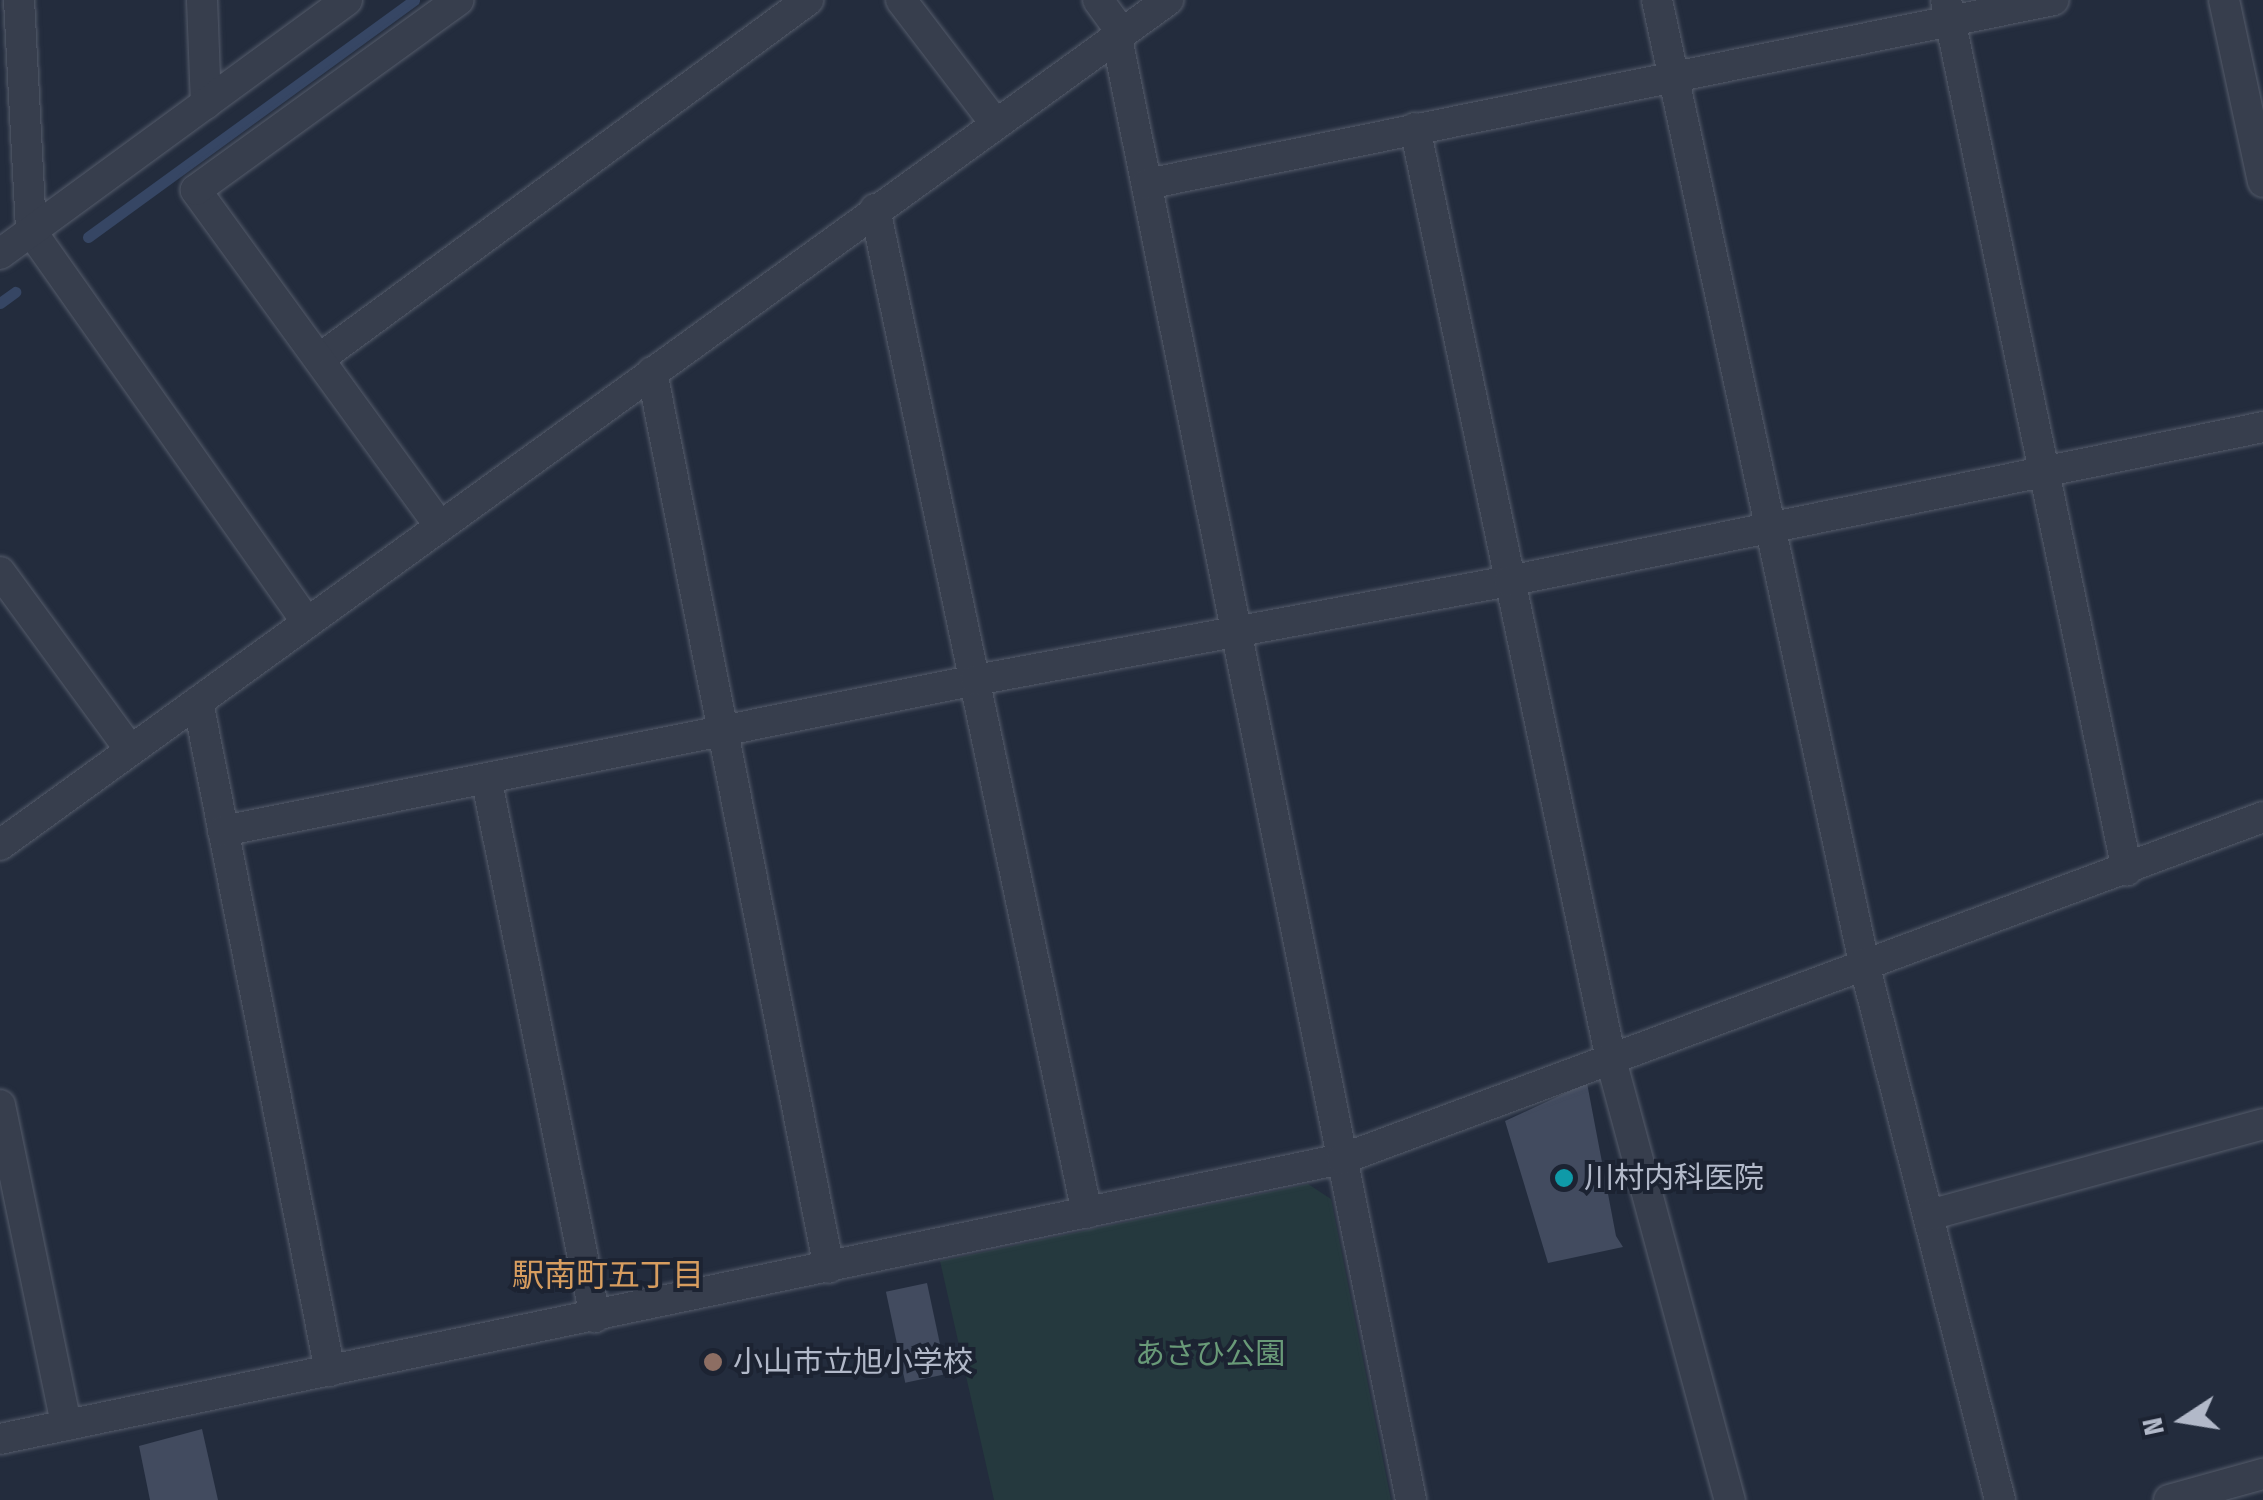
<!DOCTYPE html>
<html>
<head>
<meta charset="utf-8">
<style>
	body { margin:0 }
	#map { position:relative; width:2263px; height:1500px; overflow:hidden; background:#232c3d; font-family:"Fira Sans Condensed","Noto Sans JP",sans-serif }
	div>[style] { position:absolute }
	.green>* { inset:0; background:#25393e }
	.stream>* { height:11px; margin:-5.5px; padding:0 5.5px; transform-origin:5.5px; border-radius:5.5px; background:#364664 }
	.building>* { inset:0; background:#424b5f; transform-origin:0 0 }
	.roads { filter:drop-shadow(0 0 2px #555c6b) drop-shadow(0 0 2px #555c6b) }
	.minor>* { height:30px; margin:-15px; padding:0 15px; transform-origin:15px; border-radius:15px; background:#373e4d }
	.dots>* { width:28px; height:28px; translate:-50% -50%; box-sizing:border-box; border:5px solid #1c2332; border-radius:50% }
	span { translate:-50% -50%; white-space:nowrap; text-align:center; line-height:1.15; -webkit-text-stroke:8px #1c2332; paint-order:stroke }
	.poi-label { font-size:30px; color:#b2b9c9 }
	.left { translate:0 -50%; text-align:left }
	.park-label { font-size:30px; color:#699a78 }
	.neighbourhood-label { font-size:32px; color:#d79d5f }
	.north { position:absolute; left:2133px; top:1370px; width:100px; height:100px; -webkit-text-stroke:8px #1c2332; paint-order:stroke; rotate:258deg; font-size:28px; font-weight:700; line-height:40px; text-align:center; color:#b2b9c9 }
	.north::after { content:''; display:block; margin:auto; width:35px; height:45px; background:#b2b9c9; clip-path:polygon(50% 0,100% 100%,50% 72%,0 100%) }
</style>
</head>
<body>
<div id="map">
	<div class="green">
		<i style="clip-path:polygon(1308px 1184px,1331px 1199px,1391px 1500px,994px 1500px,940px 1261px)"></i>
	</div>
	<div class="stream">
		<i style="left:88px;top:237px;width:403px;rotate:-36deg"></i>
		<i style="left:0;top:303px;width:19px;rotate:-36deg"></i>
	</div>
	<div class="building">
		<i style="clip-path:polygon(1587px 1083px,1616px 1236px,1623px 1247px,1548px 1263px,1505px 1121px)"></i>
		<i style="left:927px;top:1283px;width:93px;height:42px;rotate:78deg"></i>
		<i style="clip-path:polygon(202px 1429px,218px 1500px,150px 1500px,139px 1446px)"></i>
	</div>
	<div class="roads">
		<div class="minor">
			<i style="left:19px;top:0;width:231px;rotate:87deg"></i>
			<i style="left:31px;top:231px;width:477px;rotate:54.8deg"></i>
			<i style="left:202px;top:0;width:104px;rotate:87.8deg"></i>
			<i style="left:901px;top:0;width:155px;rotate:52.6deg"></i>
			<i style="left:1098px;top:0;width:41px;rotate:54deg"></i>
			<i style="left:1657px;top:0;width:985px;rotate:77.87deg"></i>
			<i style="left:1864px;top:963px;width:554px;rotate:75.79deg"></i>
			<i style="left:1946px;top:0;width:889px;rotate:78.25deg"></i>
			<i style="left:2224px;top:0;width:186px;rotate:77.9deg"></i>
			<i style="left:1117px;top:38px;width:1491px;rotate:78.63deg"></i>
			<i style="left:1415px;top:128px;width:952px;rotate:78.12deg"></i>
			<i style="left:1611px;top:1060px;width:456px;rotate:74.9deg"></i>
			<i style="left:1147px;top:184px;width:925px;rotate:-11.47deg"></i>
			<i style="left:875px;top:209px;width:1026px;rotate:78.08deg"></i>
			<i style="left:0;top:254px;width:430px;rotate:-36.2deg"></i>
			<i style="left:319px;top:359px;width:607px;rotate:-36.28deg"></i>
			<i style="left:652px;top:372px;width:913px;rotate:78.83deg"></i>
			<i style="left:439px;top:525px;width:414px;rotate:-126deg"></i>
			<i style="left:196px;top:190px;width:324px;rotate:-35.9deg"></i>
			<i style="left:0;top:572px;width:218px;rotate:53.8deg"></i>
			<i style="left:198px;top:702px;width:682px;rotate:78.84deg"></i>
			<i style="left:487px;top:782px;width:546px;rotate:78.59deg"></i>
			<i style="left:223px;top:831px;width:768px;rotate:-11.34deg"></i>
			<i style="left:976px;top:680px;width:542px;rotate:-10.52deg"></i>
			<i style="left:1509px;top:581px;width:770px;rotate:-11.54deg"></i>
			<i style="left:0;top:845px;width:1442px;rotate:-35.88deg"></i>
			<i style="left:0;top:1105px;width:327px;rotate:78.3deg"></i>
			<i style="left:1929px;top:1215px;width:346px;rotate:-15.2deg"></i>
			<i style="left:0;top:1439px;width:1371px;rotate:-11.79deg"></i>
			<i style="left:1342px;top:1159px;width:982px;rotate:-20.37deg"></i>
			<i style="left:2169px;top:1500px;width:98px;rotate:-15.5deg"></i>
		</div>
	</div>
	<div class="dots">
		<i style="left:1564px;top:1178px;background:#0f9aa8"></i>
		<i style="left:713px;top:1362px;background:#8d6e63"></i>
	</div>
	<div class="poi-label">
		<span class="left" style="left:1584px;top:1178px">川村内科医院</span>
		<span class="left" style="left:733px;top:1362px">小山市立旭小学校</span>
	</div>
	<div class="park-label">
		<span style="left:1210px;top:1354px">あさひ公園</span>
	</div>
	<div class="neighbourhood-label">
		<span style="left:608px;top:1275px">駅南町五丁目</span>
	</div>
	<div class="north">N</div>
</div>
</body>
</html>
